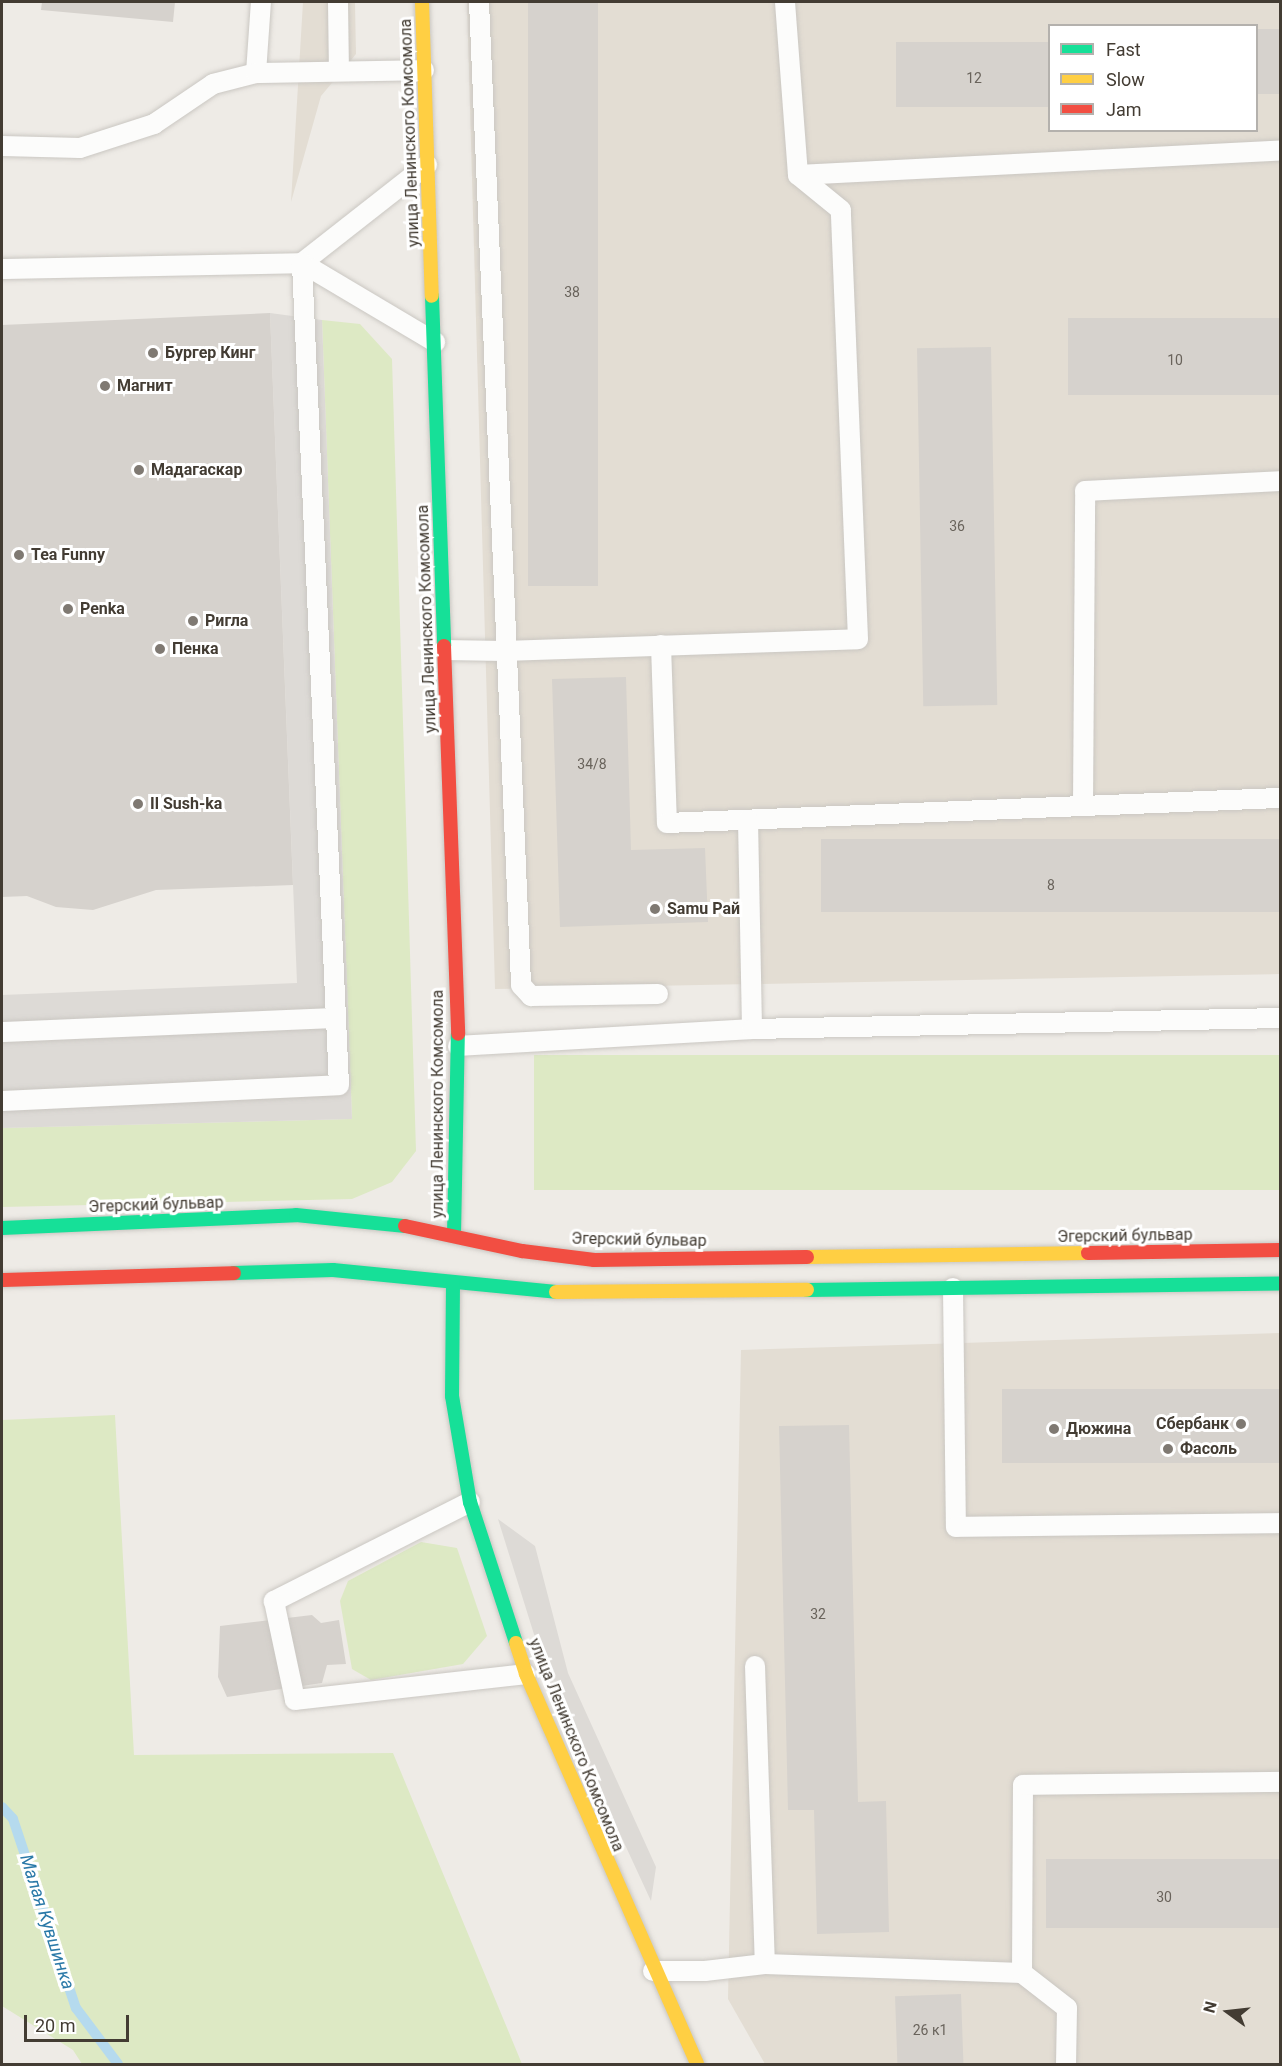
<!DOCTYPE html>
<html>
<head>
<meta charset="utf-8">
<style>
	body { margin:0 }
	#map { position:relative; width:1282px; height:2066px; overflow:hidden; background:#eeebe6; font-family:Roboto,sans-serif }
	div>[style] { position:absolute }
	.residential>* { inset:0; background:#e3ddd3 }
	.green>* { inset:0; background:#dde9c4; transform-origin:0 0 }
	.parking>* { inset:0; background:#dddad6 }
	.stream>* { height:10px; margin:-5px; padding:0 5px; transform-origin:5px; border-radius:5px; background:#b5daee }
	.building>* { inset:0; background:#d6d2cd; transform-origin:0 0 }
	.roads { filter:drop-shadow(0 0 2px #cac7c2) drop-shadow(0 0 2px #cac7c2) }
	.lane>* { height:20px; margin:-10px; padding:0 10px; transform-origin:10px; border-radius:10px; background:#fcfcfb }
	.fast>* { height:14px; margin:-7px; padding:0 7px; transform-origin:7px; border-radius:7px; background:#16e098 }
	.slow>* { height:14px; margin:-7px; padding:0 7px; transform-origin:7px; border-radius:7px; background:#ffcf43 }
	.jam>* { height:14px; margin:-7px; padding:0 7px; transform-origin:7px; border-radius:7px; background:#f24e42 }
	.dots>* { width:16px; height:16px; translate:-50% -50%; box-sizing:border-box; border:3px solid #fff; border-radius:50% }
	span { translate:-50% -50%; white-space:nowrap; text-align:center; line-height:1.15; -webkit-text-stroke:6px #fff; paint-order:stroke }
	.number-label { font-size:14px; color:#69635b }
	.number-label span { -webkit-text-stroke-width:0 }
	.street-label { font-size:16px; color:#433c33 }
	.poi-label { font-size:16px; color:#433c33; font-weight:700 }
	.left { translate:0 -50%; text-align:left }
	.right { translate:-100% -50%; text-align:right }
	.water-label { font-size:18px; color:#2a79a8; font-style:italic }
	.frame { position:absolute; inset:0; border:3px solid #433c33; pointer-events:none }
	.legend { position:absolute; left:1048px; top:24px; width:210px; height:108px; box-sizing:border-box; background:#fff; border:2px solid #b4b1ad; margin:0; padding:8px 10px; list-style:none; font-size:18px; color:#433c33 }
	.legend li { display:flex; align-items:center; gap:12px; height:30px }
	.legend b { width:30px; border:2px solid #b4b1ad }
	.north { position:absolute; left:1198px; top:1982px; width:60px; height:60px; -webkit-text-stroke:4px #fff; paint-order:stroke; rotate:285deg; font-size:16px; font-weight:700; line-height:24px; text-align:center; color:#433c33 }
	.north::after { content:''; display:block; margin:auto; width:21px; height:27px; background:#433c33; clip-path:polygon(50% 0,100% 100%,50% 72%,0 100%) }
	.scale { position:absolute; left:24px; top:2015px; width:105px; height:27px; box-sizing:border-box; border:3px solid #433c33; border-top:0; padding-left:8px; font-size:18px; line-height:21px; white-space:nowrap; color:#433c33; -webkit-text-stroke:4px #fff; paint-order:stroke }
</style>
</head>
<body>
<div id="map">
	<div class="residential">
		<i style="clip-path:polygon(303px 2px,355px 2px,356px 54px,321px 96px,291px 202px)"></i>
		<i style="clip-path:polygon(evenodd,467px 2px,1280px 2px,1280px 974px,495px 989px,467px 2px,1050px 26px,1256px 26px,1256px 130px,1050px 130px,1050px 26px)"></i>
		<i style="clip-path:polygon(1280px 1333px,1280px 2064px,765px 2064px,728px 1999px,741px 1350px)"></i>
	</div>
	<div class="green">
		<i style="clip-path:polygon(322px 320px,360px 324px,392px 359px,416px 1151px,392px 1182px,352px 1199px,2px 1207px,2px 1128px,352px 1119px)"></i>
		<i style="left:1280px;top:1055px;width:135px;height:746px;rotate:90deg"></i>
		<i style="clip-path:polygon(115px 1415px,134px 1755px,393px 1753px,522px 2064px,82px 2064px,73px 2050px,2px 2006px,2px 1420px)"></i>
		<i style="clip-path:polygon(421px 1542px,457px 1548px,487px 1636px,463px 1664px,371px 1680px,352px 1669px,340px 1601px,348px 1581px)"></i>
	</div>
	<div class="parking">
		<i style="clip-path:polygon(270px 313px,322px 320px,352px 1119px,2px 1128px,2px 995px,297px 983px)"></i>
		<i style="clip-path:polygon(498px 1519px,535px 1546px,568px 1673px,656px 1867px,651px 1901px,547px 1676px)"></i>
	</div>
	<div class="stream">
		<i style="left:2px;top:1807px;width:16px;rotate:47deg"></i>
		<i style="left:13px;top:1819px;width:199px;rotate:71.6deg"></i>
		<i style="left:76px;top:2008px;width:70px;rotate:53.1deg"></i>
	</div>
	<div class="building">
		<i style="clip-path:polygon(42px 2px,175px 2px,173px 22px,41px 10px)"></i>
		<i style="left:528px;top:2px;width:70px;height:584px"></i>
		<i style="left:1280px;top:29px;width:65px;height:24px;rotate:90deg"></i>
		<i style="left:1050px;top:42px;width:65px;height:154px;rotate:90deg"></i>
		<i style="clip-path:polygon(270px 313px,293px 885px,156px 890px,93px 910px,56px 907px,27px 896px,2px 897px,2px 325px)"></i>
		<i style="left:1280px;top:318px;width:77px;height:212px;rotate:90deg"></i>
		<i style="left:991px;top:347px;width:358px;height:74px;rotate:89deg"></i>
		<i style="clip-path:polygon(626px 677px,631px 850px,705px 848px,708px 922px,560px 927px,552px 679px)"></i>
		<i style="left:1280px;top:839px;width:73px;height:459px;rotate:90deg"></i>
		<i style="left:1280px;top:1389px;width:74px;height:278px;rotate:90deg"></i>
		<i style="clip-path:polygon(849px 1425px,858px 1802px,886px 1801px,889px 1932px,817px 1934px,814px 1810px,788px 1810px,779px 1426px)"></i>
		<i style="clip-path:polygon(312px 1615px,321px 1623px,339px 1620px,346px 1664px,327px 1665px,322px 1683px,227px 1697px,218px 1677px,220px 1626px)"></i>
		<i style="left:1280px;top:1859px;width:69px;height:234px;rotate:90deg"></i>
		<i style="left:961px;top:1994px;width:70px;height:66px;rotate:88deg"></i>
	</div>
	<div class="roads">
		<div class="lane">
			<i style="left:338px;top:2px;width:69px;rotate:89.2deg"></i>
			<i style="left:479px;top:2px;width:984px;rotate:87.55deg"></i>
			<i style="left:521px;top:985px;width:15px;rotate:48deg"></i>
			<i style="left:531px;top:996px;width:127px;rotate:-0.9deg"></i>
			<i style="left:256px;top:73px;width:71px;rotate:-86deg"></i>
			<i style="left:2px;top:146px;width:78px;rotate:1.5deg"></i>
			<i style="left:80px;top:148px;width:78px;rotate:-18deg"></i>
			<i style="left:154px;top:124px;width:71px;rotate:-34.1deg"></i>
			<i style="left:213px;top:84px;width:44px;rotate:-14.3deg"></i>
			<i style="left:256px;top:73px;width:168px;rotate:-1deg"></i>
			<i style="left:798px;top:175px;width:483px;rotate:-2.9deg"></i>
			<i style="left:302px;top:263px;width:159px;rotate:-38.1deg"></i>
			<i style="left:2px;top:269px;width:300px;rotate:-1.1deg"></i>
			<i style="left:302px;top:263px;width:155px;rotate:30.7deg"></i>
			<i style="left:661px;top:645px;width:178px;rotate:88.1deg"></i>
			<i style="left:667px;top:823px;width:614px;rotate:-2.34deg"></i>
			<i style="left:444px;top:650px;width:60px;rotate:1deg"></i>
			<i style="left:504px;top:651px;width:354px;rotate:-1.9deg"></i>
			<i style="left:858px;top:639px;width:429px;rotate:-92.3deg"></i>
			<i style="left:841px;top:210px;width:55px;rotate:-140.9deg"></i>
			<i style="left:798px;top:175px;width:173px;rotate:-94.3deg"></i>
			<i style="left:1083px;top:806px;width:315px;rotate:-89.6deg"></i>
			<i style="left:1085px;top:491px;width:195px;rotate:-2.9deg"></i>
			<i style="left:748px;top:820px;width:209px;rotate:88.9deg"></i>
			<i style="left:2px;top:1032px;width:334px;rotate:-2.4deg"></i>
			<i style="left:458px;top:1046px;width:294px;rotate:-3.3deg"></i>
			<i style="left:752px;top:1029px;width:528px;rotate:-1.19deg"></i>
			<i style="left:2px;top:1101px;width:337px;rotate:-2.7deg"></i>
			<i style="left:339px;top:1085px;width:823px;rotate:-92.58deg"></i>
			<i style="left:953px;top:1288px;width:239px;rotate:89.3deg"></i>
			<i style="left:956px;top:1527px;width:324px;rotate:-0.7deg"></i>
			<i style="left:470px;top:1502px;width:220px;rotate:153.2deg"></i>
			<i style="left:274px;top:1601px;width:101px;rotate:78deg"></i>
			<i style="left:295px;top:1700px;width:232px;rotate:-6.4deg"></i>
			<i style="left:755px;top:1666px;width:298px;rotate:88.1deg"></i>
			<i style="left:653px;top:1971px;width:52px"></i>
			<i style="left:705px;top:1971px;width:60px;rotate:-6.7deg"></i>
			<i style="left:765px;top:1964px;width:257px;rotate:2deg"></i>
			<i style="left:1022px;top:1973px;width:57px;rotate:37.9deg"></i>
			<i style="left:1067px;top:2008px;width:56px;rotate:91deg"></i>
			<i style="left:1022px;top:1973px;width:188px;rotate:-89.7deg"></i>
			<i style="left:1023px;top:1785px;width:257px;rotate:-0.7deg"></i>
		</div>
		<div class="fast">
			<i style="left:432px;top:296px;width:350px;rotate:88deg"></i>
			<i style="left:2px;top:1228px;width:294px;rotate:-2.5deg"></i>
			<i style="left:296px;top:1215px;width:110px;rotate:5.8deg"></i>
			<i style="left:454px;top:1235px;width:201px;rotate:-88.9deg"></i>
			<i style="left:234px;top:1273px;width:99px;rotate:-1.7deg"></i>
			<i style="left:333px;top:1270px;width:224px;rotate:5.6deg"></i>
			<i style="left:453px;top:1283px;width:113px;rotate:90.5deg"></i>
			<i style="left:452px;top:1396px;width:108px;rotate:80.4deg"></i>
			<i style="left:470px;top:1502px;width:148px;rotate:71.9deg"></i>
			<i style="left:807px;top:1290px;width:473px;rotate:-0.8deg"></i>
		</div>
		<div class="slow">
			<i style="left:422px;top:2px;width:294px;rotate:88.1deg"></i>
			<i style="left:807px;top:1257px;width:281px;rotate:-0.8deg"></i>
			<i style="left:556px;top:1292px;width:251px;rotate:-0.5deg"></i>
			<i style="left:516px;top:1643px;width:33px;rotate:72deg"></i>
			<i style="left:526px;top:1674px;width:426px;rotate:66.3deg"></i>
		</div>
		<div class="jam">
			<i style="left:444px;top:646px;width:388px;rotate:87.9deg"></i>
			<i style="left:405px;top:1226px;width:120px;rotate:12.1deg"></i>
			<i style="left:522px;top:1251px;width:73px;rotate:7.1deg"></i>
			<i style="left:594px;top:1260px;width:213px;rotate:-0.8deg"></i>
			<i style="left:1088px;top:1253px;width:192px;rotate:-0.9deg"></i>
			<i style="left:2px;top:1280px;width:232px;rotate:-1.7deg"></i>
		</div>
	</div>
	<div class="dots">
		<i style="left:153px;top:353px;background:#7f7972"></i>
		<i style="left:105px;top:386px;background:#7f7972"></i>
		<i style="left:139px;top:470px;background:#7f7972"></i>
		<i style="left:19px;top:555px;background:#7f7972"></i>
		<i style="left:68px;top:609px;background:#7f7972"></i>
		<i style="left:193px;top:621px;background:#7f7972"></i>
		<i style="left:160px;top:649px;background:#7f7972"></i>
		<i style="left:138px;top:804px;background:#7f7972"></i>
		<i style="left:655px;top:909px;background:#7f7972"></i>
		<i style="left:1241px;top:1424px;background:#7f7972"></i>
		<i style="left:1054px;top:1429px;background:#7f7972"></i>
		<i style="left:1168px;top:1449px;background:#7f7972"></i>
	</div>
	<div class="number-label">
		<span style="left:974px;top:78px">12</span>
		<span style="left:572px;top:292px">38</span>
		<span style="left:1175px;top:360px">10</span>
		<span style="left:957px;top:526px">36</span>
		<span style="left:592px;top:764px">34/8</span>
		<span style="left:1051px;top:885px">8</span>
		<span style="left:818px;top:1614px">32</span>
		<span style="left:1164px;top:1897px">30</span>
		<span style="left:930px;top:2030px">26 к1</span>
	</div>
	<div class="street-label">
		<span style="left:410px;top:133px;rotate:-92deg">улица Ленинского Комсомола</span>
		<span style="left:427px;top:619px;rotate:-92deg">улица Ленинского Комсомола</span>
		<span style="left:438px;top:1104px;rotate:-90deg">улица Ленинского Комсомола</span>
		<span style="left:156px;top:1205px;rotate:-2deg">Эгерский бульвар</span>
		<span style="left:1125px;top:1236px;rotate:-1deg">Эгерский бульвар</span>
		<span style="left:639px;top:1240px;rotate:1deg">Эгерский бульвар</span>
		<span style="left:576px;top:1745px;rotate:68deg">улица Ленинского Комсомола</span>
	</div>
	<div class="poi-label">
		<span class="left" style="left:165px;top:353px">Бургер Кинг</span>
		<span class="left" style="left:117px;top:386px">Магнит</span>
		<span class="left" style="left:151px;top:470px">Мадагаскар</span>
		<span class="left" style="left:31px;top:555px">Tea Funny</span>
		<span class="left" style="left:80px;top:609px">Penka</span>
		<span class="left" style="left:205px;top:621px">Ригла</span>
		<span class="left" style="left:172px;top:649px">Пенка</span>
		<span class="left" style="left:150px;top:804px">Il Sush-ka</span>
		<span class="left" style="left:667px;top:909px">Samu Рай</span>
		<span class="right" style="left:1229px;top:1424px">Сбербанк</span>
		<span class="left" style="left:1066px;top:1429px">Дюжина</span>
		<span class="left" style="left:1180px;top:1449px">Фасоль</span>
	</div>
	<div class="water-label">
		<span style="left:47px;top:1922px;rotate:72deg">Малая Кувшинка</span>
	</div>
	<div class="frame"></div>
	<ul class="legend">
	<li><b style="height:8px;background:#16e098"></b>Fast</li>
	<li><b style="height:8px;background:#ffcf43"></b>Slow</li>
	<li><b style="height:8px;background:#f24e42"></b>Jam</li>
	</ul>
	<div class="north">N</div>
	<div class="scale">20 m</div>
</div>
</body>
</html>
